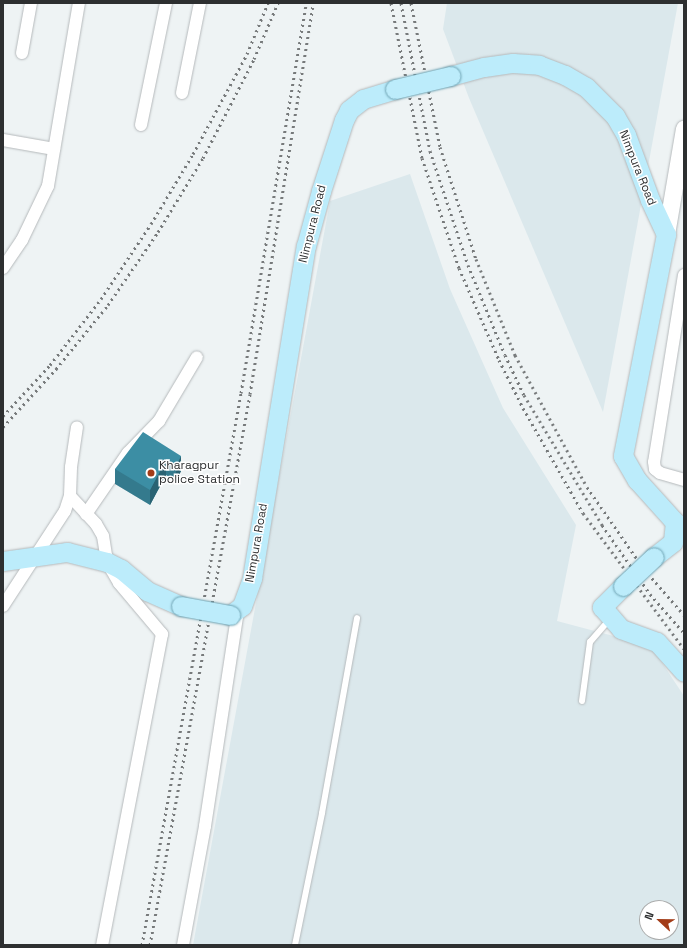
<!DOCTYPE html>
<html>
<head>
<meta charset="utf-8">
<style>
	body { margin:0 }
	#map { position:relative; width:687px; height:948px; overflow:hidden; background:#eef3f4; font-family:"Space Grotesk",sans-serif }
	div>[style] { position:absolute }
	.built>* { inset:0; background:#dbe8ec }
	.roads { filter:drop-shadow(0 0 1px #b5b9bb) drop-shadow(0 0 1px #b5b9bb) }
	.lane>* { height:6px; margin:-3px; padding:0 3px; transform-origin:3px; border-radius:3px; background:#fff }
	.street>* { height:12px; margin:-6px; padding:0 6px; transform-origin:6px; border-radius:6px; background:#fff }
	.secondary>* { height:17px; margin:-8.5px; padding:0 8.5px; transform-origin:8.5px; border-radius:8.5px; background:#fff }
	.primary>* { height:19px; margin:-9.5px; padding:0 9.5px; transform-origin:9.5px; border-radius:9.5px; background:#bcecfb }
	.rail>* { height:3px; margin-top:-1.5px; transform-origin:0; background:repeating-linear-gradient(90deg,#777a7b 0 2px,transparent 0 6px) }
	.bridges { filter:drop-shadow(0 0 1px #6da2b2) drop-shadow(0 0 1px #6da2b2) }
	.primary-bridge>* { height:19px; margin:-9.5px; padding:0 9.5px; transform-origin:9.5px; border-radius:9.5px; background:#bcecfb }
	.wall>* { inset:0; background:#347a8d }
	.shaded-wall>* { inset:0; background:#2a6373 }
	.building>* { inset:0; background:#3c8ea4 }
	.dots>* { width:11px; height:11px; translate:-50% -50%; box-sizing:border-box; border:2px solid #fff; border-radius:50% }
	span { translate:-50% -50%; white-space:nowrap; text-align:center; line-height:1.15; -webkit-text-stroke:3px #fff; paint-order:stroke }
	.street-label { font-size:12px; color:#2d2f30 }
	.poi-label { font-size:12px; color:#2d2f30 }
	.left { translate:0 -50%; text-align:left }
	.frame { position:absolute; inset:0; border:4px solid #2d2f30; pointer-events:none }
	.north { position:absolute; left:639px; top:900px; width:40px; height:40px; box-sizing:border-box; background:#fff; border:1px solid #abacac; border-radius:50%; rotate:292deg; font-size:11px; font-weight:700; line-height:16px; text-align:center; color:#2d2f30 }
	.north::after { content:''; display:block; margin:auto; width:14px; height:18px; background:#a33c18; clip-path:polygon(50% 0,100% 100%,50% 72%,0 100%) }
</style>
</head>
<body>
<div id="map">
	<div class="built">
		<i style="clip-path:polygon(447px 3px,678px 3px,603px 412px,469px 98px,443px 29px)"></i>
		<i style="clip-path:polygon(evenodd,410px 174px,450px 289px,503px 408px,576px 525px,557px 621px,651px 646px,684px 696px,684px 945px,193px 945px,330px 201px,410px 174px,647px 908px,671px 908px,671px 932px,647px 932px,647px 908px)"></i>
	</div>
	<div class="roads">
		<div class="lane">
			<i style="left:582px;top:701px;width:60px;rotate:-82.3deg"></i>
			<i style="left:590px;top:642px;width:30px;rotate:-49deg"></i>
			<i style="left:295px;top:945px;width:135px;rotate:-78.4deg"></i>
			<i style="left:322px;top:813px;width:198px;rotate:-79.8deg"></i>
		</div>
		<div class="street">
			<i style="left:22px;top:53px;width:51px;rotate:-79.8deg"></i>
			<i style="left:182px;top:93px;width:92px;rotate:-78.7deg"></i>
			<i style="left:141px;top:125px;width:125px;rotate:-78.4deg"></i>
			<i style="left:3px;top:140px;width:52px;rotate:10deg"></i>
			<i style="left:3px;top:268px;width:34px;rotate:-56deg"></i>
			<i style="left:22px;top:240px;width:60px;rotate:-64.3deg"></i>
			<i style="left:48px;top:186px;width:186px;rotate:-80.4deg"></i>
			<i style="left:684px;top:275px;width:189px;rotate:99.1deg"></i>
			<i style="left:654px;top:462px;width:7px;rotate:82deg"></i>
			<i style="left:655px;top:469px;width:6px;rotate:39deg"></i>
			<i style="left:660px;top:473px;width:25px;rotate:16deg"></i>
			<i style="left:70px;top:496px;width:38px;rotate:47deg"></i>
			<i style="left:96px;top:524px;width:14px;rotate:60deg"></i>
			<i style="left:103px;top:536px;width:26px;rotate:81deg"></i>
			<i style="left:107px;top:562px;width:24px;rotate:60deg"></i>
			<i style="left:119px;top:583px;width:67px;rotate:49.9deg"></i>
			<i style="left:162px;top:634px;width:317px;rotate:100.9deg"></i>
			<i style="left:86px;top:514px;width:74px;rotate:-55.5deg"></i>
			<i style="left:128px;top:453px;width:45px;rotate:-45.9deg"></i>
			<i style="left:159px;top:421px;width:74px;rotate:-59.3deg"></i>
			<i style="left:3px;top:606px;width:113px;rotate:-56.9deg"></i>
			<i style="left:65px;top:511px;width:16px;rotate:-72deg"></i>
			<i style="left:70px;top:496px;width:29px;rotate:-88deg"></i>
			<i style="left:71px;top:467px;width:40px;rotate:-81.5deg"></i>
			<i style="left:183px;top:945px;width:121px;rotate:-79.5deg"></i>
			<i style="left:205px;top:826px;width:218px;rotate:-81.3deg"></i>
		</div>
		<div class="secondary">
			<i style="left:666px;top:234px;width:107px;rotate:-80.3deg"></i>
		</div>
		<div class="primary">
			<i style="left:450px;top:76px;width:35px;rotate:-15deg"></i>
			<i style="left:484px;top:67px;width:29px;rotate:-8deg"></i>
			<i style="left:513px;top:63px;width:26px;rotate:4deg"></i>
			<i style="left:539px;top:65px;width:28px;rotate:21deg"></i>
			<i style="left:565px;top:75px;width:24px;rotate:30deg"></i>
			<i style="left:586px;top:87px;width:41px;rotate:45deg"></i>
			<i style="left:615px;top:116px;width:22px;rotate:60deg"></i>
			<i style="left:626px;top:135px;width:69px;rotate:69.7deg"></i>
			<i style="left:650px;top:200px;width:38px;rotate:65deg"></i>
			<i style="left:666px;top:234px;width:226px;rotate:101deg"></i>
			<i style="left:623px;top:456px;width:28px;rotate:60deg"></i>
			<i style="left:637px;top:480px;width:57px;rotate:47.9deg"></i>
			<i style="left:675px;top:522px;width:20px;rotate:96deg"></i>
			<i style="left:673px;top:542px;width:24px;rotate:142deg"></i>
			<i style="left:3px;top:561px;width:65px;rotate:-8deg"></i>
			<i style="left:67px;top:552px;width:41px;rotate:14deg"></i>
			<i style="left:107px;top:562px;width:16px;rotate:27deg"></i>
			<i style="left:121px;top:569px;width:34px;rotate:40deg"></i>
			<i style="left:147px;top:591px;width:37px;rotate:24deg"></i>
			<i style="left:623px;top:586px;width:30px;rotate:135deg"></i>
			<i style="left:602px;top:607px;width:29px;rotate:49deg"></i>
			<i style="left:621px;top:629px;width:38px;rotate:20deg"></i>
			<i style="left:657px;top:642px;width:40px;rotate:48deg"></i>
			<i style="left:230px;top:615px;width:15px;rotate:-37deg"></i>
			<i style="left:242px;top:606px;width:30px;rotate:-70deg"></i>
			<i style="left:252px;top:578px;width:336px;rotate:-80.8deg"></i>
			<i style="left:306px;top:246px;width:57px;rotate:-74.7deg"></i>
			<i style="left:321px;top:191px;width:75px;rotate:-72.1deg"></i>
			<i style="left:344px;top:120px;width:11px;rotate:-63deg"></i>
			<i style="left:349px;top:110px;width:18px;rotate:-38deg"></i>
			<i style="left:363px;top:99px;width:34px;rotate:-17deg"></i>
		</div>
	</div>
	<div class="rail">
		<i style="left:391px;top:3px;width:158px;rotate:78.7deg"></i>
		<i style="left:422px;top:158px;width:116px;rotate:71.4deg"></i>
		<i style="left:459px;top:268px;width:100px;rotate:66.5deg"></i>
		<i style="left:499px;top:360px;width:54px;rotate:63.4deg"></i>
		<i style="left:523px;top:408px;width:121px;rotate:60.3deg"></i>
		<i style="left:583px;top:513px;width:169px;rotate:53.4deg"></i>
		<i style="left:401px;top:3px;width:151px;rotate:78.9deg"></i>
		<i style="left:430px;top:151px;width:120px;rotate:71.6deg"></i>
		<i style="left:468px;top:265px;width:97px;rotate:67.7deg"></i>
		<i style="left:505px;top:355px;width:44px;rotate:64.6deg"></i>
		<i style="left:524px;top:395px;width:152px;rotate:59deg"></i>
		<i style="left:602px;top:525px;width:84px;rotate:55.2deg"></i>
		<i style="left:650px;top:594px;width:52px;rotate:48.9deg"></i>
		<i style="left:411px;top:3px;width:147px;rotate:78.6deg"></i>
		<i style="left:440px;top:147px;width:118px;rotate:72.2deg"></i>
		<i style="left:476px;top:259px;width:104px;rotate:67.9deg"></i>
		<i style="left:515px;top:355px;width:150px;rotate:61.4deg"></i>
		<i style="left:587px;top:487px;width:100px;rotate:55.2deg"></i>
		<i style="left:644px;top:569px;width:61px;rotate:49deg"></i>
		<i style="left:3px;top:416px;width:69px;rotate:-47.3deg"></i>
		<i style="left:50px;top:365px;width:83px;rotate:-52.3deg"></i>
		<i style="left:101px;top:299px;width:90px;rotate:-56.3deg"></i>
		<i style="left:151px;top:224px;width:82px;rotate:-59deg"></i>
		<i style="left:193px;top:154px;width:114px;rotate:-61.6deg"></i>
		<i style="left:247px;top:54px;width:55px;rotate:-67.6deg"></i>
		<i style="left:3px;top:427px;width:79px;rotate:-47.6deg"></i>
		<i style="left:56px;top:369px;width:82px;rotate:-50.9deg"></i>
		<i style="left:108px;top:305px;width:88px;rotate:-55.6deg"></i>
		<i style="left:158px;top:232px;width:87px;rotate:-58.7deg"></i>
		<i style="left:203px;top:158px;width:111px;rotate:-62.7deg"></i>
		<i style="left:254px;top:59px;width:61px;rotate:-66.8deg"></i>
		<i style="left:142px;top:945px;width:561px;rotate:-79.83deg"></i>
		<i style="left:241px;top:393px;width:395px;rotate:-80.5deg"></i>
		<i style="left:150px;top:945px;width:560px;rotate:-79.71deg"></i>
		<i style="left:250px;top:394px;width:396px;rotate:-80.8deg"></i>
	</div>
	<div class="bridges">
		<div class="primary-bridge">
			<i style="left:395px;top:89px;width:57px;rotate:-13.3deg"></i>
			<i style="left:623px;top:586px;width:42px;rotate:-43.1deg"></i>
			<i style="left:181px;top:606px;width:50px;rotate:10.4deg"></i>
		</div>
	</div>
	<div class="wall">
		<i style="clip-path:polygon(181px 456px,181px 471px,176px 481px,166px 475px,150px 505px,115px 484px,115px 469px)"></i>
	</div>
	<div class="shaded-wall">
		<i style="clip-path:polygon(181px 456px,181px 471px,176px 481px,176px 466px)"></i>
		<i style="clip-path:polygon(166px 460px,166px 475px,150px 505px,150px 490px)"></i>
	</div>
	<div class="building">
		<i style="clip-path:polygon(143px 432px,181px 456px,176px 466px,166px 460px,150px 490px,115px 469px)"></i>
	</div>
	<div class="dots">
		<i style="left:151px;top:473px;background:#a33c18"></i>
	</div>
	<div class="street-label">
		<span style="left:637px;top:168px;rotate:68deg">Nimpura Road</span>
		<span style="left:313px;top:224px;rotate:-76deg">Nimpura Road</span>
		<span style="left:257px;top:543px;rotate:-80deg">Nimpura Road</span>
	</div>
	<div class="poi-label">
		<span class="left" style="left:159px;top:473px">Kharagpur<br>police Station</span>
	</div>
	<div class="frame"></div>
	<div class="north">N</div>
</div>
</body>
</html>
